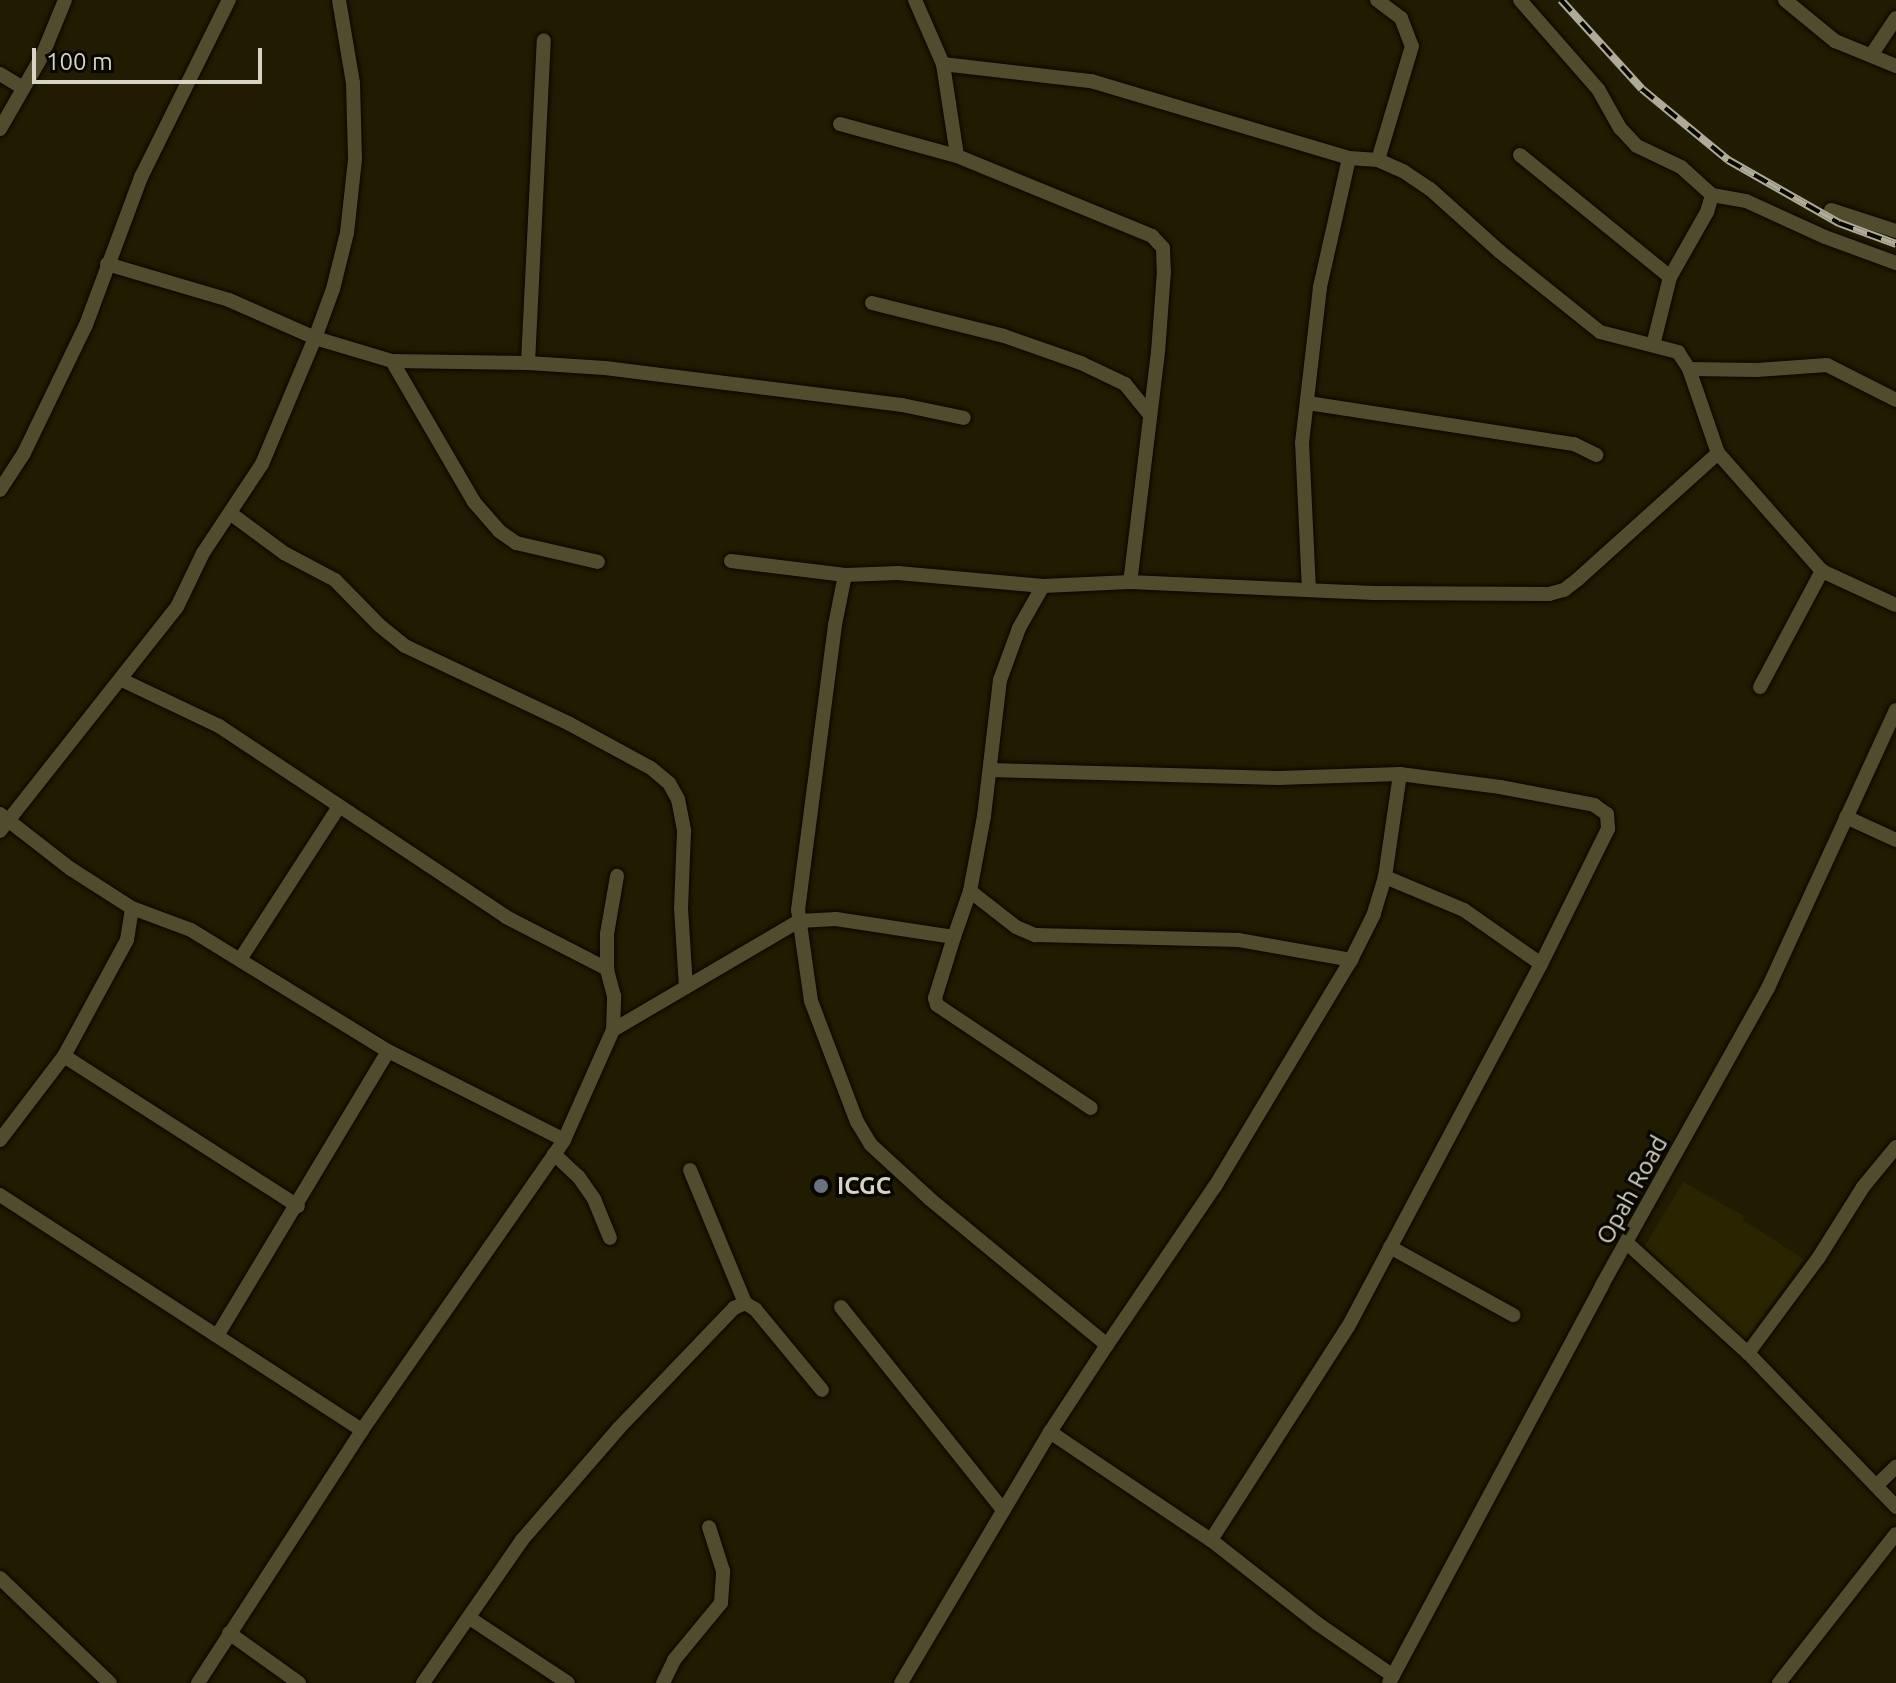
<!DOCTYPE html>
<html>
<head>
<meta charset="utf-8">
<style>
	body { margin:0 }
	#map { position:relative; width:1896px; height:1683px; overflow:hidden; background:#211b01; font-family:Ubuntu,sans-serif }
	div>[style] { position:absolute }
	.built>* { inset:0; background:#2b2400 }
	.roads { filter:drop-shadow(0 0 2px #0a0500) drop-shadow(0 0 2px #0a0500) }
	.minor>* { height:14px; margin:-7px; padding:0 7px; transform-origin:7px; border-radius:7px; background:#524c2f }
	.rail>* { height:8px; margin-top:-4px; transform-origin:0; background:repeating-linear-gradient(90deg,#080600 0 15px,#afab99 0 30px); box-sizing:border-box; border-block:2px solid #afab99 }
	.dots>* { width:22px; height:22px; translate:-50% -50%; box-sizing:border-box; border:4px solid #080600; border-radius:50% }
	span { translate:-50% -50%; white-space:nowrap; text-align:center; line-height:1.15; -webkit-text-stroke:7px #080600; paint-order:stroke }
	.poi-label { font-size:24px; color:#d7d4c4; font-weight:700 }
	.left { translate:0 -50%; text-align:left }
	.street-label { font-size:24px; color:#d7d4c4 }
	.scale { position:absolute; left:32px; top:48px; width:230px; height:36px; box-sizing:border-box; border:4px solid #d7d4c4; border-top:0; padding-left:10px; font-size:24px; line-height:28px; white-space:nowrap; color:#d7d4c4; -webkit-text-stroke:6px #080600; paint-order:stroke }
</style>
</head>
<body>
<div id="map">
	<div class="built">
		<i style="clip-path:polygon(1683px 1182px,1744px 1216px,1743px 1220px,1804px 1259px,1744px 1342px,1645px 1246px)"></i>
	</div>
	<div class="roads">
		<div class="minor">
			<i style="left:915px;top:0;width:70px;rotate:66.4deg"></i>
			<i style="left:943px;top:64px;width:93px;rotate:81.3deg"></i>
			<i style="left:1377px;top:0;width:30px;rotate:37deg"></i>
			<i style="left:1401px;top:18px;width:30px;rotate:69deg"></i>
			<i style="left:1412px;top:46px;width:119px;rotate:106.6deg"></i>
			<i style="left:1520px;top:0;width:118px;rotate:48.8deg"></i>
			<i style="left:1598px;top:89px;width:45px;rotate:60.6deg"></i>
			<i style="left:1620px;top:128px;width:25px;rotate:47deg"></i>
			<i style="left:1637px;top:146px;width:49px;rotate:25.5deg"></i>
			<i style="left:1681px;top:167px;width:42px;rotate:42.1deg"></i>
			<i style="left:1712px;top:195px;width:18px;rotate:106deg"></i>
			<i style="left:1707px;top:212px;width:75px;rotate:119.6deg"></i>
			<i style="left:1670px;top:277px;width:70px;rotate:104deg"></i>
			<i style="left:1785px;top:0;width:65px;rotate:39.4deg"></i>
			<i style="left:1835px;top:41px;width:66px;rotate:22.3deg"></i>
			<i style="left:1872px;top:54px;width:43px;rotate:-56.3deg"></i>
			<i style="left:943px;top:64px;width:149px;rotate:6.6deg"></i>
			<i style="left:1091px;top:81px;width:269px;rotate:16.6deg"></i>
			<i style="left:1349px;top:158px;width:29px;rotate:4deg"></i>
			<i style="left:1378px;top:160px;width:27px;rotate:24deg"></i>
			<i style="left:1403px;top:171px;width:32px;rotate:34deg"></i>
			<i style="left:1430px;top:189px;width:93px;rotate:41.9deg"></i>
			<i style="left:1499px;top:251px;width:129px;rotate:38.7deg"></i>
			<i style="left:1600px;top:332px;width:81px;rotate:14.4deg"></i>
			<i style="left:1678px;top:352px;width:20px;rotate:57deg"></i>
			<i style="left:1689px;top:369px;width:89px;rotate:71deg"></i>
			<i style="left:0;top:74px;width:27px;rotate:31deg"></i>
			<i style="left:840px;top:124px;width:121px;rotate:15.3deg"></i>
			<i style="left:957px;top:156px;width:211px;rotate:22.3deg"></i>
			<i style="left:1152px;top:236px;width:16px;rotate:47deg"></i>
			<i style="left:1163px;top:248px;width:23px;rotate:88deg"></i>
			<i style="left:1164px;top:271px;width:81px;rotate:94.2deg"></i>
			<i style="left:1158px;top:352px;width:232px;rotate:96.9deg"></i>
			<i style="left:0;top:129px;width:84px;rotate:-60.1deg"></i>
			<i style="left:42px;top:56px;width:61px;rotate:-67.7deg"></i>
			<i style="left:1520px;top:155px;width:193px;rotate:39.1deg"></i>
			<i style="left:1712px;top:195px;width:35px;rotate:10deg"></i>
			<i style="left:1746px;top:201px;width:87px;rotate:24.5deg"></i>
			<i style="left:1825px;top:237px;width:76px;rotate:20.1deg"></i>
			<i style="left:1831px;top:210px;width:68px;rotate:17.9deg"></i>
			<i style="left:107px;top:264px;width:127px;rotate:16.4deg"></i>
			<i style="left:229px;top:300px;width:94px;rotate:23.8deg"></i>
			<i style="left:315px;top:338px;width:80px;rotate:16.6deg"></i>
			<i style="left:392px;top:361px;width:136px;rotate:0.8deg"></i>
			<i style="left:528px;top:363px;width:77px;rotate:3.7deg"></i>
			<i style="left:605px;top:368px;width:299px;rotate:7.1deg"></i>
			<i style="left:902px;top:405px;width:63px;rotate:11.8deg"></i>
			<i style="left:872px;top:303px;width:136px;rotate:14deg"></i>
			<i style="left:1004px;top:336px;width:82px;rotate:19.3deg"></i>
			<i style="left:1081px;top:363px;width:49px;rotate:25.5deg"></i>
			<i style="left:1125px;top:384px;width:36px;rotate:51deg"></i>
			<i style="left:392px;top:361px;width:163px;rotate:59.8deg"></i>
			<i style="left:474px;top:502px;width:38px;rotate:49deg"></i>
			<i style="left:499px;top:531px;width:21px;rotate:35deg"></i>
			<i style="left:516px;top:543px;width:84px;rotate:13deg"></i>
			<i style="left:528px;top:363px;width:323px;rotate:-87.2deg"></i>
			<i style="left:1689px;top:369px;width:68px;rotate:0.8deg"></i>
			<i style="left:1757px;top:370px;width:70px;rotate:-4.1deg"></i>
			<i style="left:1827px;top:365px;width:77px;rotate:26.9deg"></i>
			<i style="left:1308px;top:403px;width:269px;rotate:8.8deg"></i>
			<i style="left:1574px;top:444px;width:25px;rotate:26deg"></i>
			<i style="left:0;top:490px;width:44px;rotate:-57deg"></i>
			<i style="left:24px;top:453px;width:142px;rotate:-64.2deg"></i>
			<i style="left:86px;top:325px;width:158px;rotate:-69.6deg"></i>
			<i style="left:141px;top:177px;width:198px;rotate:-63.6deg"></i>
			<i style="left:230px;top:513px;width:67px;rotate:36.5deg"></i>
			<i style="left:284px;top:553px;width:58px;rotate:27.9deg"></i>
			<i style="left:335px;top:580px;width:63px;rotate:45.6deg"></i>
			<i style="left:379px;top:625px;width:33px;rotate:39deg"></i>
			<i style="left:405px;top:646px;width:180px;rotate:25.3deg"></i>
			<i style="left:568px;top:723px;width:94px;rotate:28.5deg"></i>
			<i style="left:651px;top:768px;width:23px;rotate:40deg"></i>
			<i style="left:669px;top:783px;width:18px;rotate:61deg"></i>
			<i style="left:678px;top:799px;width:33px;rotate:79deg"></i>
			<i style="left:684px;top:831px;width:77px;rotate:92.2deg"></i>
			<i style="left:681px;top:908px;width:79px;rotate:86.4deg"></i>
			<i style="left:731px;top:561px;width:115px;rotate:7deg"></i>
			<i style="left:1309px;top:590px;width:147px;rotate:-92.7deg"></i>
			<i style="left:1302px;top:443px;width:157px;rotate:-83.4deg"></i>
			<i style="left:1320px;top:287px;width:132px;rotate:-77.3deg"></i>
			<i style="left:122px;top:680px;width:107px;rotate:25.4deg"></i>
			<i style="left:219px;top:726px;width:345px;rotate:33.6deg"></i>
			<i style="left:506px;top:917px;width:114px;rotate:27.2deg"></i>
			<i style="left:1760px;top:687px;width:132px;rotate:-61.9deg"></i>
			<i style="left:990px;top:770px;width:288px;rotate:1.6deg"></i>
			<i style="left:1278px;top:778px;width:122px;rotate:-1.9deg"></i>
			<i style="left:1400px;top:774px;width:104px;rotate:98.3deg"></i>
			<i style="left:1385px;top:877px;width:39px;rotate:107deg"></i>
			<i style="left:1374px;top:914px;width:51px;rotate:116.6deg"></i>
			<i style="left:1351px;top:960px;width:264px;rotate:121deg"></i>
			<i style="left:1215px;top:1186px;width:192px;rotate:124.2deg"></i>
			<i style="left:1400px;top:774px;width:101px;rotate:7.4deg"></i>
			<i style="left:1500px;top:787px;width:96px;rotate:10.8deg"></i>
			<i style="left:1594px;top:805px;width:16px;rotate:35deg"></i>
			<i style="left:1607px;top:814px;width:15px;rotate:86deg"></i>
			<i style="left:1608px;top:829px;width:151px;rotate:116.4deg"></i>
			<i style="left:0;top:814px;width:90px;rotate:37.8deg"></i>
			<i style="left:71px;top:869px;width:72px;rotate:32.6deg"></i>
			<i style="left:132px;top:908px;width:63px;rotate:20.4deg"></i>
			<i style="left:191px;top:930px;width:231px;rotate:31.6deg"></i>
			<i style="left:388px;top:1051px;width:197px;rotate:26.8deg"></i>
			<i style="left:1846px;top:817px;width:55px;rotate:24.7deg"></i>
			<i style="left:0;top:831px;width:285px;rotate:-51.7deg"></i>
			<i style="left:177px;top:607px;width:60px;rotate:-64.3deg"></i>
			<i style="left:203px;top:553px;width:107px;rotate:-56.5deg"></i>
			<i style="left:262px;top:464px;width:137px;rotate:-67.2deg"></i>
			<i style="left:315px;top:338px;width:52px;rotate:-69.8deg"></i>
			<i style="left:333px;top:289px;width:58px;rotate:-76deg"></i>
			<i style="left:347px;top:233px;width:74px;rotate:-83.8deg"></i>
			<i style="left:355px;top:159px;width:76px;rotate:-91.5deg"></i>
			<i style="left:353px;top:83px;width:84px;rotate:-99.6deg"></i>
			<i style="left:970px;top:891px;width:58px;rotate:38deg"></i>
			<i style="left:1016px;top:927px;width:21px;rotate:23deg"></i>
			<i style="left:1035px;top:935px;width:204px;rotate:1.4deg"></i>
			<i style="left:1239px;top:940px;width:114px;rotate:10.1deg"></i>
			<i style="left:954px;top:937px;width:64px;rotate:107.3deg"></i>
			<i style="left:935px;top:998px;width:7px;rotate:74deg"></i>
			<i style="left:937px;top:1005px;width:185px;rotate:33.8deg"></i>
			<i style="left:241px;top:958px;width:179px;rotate:-57.1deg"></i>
			<i style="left:613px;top:1030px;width:216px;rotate:-30.4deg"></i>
			<i style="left:799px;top:921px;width:37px;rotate:-3deg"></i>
			<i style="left:836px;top:919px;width:119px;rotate:8.7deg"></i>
			<i style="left:954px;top:937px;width:49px;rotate:-70.8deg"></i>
			<i style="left:970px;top:891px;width:76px;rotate:-79.4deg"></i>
			<i style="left:984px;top:816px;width:137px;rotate:-83.3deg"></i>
			<i style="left:1000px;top:680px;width:55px;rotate:-69.9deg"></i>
			<i style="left:1019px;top:628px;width:48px;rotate:-60.3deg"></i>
			<i style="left:64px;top:1056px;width:278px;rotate:32.7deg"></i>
			<i style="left:0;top:1140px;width:106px;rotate:-52.7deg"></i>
			<i style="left:64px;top:1056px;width:132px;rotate:-61.5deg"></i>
			<i style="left:127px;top:940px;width:32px;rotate:-81deg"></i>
			<i style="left:554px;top:1154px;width:33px;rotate:43deg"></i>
			<i style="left:578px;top:1176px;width:28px;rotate:55deg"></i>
			<i style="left:594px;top:1199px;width:42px;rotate:67.7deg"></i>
			<i style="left:690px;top:1170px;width:144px;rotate:67.5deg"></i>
			<i style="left:0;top:1195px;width:432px;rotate:33deg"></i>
			<i style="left:1627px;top:1243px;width:164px;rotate:42.3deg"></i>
			<i style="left:1748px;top:1353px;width:214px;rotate:46.1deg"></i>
			<i style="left:1390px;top:1247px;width:141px;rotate:28.9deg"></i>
			<i style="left:841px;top:1307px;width:260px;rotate:51.4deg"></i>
			<i style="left:217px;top:1336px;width:332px;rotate:-59deg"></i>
			<i style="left:1748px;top:1353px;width:119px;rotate:-53.5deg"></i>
			<i style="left:1819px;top:1257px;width:83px;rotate:-57.8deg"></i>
			<i style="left:1863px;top:1187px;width:52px;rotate:-50.5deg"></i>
			<i style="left:1050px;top:1432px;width:194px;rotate:33.9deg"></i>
			<i style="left:1211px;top:1540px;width:136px;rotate:38.1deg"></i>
			<i style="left:1318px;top:1624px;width:91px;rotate:34.7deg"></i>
			<i style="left:1876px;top:1486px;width:28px;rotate:-44deg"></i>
			<i style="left:1211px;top:1540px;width:253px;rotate:-57.3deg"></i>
			<i style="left:1348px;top:1327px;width:411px;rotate:-62deg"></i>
			<i style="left:1541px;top:964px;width:94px;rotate:-145deg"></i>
			<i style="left:1464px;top:910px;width:86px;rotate:-157.3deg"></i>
			<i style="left:0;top:1578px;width:152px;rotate:43.7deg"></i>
			<i style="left:471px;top:1619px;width:116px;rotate:33.4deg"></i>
			<i style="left:229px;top:1633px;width:86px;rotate:35.5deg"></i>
			<i style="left:198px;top:1683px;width:302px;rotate:-57deg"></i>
			<i style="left:362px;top:1430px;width:353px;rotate:-55.1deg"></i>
			<i style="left:564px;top:1140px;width:120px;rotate:-66deg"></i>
			<i style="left:613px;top:1030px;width:34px;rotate:-88deg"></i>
			<i style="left:614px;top:996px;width:28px;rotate:-105deg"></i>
			<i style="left:607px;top:969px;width:35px;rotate:-90deg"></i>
			<i style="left:607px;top:934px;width:59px;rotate:-80.2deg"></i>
			<i style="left:423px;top:1683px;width:174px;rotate:-55.3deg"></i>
			<i style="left:522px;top:1540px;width:147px;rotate:-49.1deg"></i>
			<i style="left:618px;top:1429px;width:168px;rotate:-46.2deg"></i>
			<i style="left:734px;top:1308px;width:12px;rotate:-24deg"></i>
			<i style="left:745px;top:1303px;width:12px;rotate:31deg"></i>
			<i style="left:755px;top:1309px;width:105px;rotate:50.4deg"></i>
			<i style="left:663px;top:1683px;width:25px;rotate:-64deg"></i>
			<i style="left:674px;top:1660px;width:74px;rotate:-50.5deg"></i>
			<i style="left:721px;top:1603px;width:32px;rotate:-86deg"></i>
			<i style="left:723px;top:1571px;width:46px;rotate:-107.7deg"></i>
			<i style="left:901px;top:1683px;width:292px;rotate:-59.3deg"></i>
			<i style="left:1050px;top:1432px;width:104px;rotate:-56.8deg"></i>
			<i style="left:1107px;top:1345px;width:229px;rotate:-140.5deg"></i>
			<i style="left:930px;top:1199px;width:80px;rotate:-137.5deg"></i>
			<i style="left:871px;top:1145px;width:27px;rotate:-121deg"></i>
			<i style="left:857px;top:1122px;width:129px;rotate:-110.8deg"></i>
			<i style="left:811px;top:1001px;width:92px;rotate:-98.1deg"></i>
			<i style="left:798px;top:910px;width:287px;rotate:-82.6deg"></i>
			<i style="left:835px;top:625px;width:51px;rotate:-78.7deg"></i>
			<i style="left:845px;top:575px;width:53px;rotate:-2.2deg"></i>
			<i style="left:898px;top:573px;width:146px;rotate:5.1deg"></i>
			<i style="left:1043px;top:586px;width:87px;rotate:-2.6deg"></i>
			<i style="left:1130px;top:582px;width:243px;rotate:2.6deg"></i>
			<i style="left:1373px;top:593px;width:176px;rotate:0.3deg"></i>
			<i style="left:1549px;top:594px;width:16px;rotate:-15deg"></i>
			<i style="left:1564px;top:590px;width:16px;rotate:-38deg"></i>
			<i style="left:1577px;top:580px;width:190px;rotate:-42deg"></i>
			<i style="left:1718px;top:453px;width:157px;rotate:48.6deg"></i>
			<i style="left:1822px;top:571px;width:81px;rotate:24.7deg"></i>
			<i style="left:1389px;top:1683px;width:451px;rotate:-61.8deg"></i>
			<i style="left:1602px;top:1285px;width:340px;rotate:-60.8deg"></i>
			<i style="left:1768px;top:988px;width:306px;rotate:-65.3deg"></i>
			<i style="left:1779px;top:1683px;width:189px;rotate:-51.9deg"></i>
		</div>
	</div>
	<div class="rail">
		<i style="left:1561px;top:0;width:120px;rotate:47.7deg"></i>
		<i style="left:1642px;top:89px;width:112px;rotate:39.5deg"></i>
		<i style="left:1728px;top:160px;width:128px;rotate:29.6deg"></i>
		<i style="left:1839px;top:223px;width:61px;rotate:20.2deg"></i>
	</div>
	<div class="dots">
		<i style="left:821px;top:1186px;background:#6b7280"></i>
	</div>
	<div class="poi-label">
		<span class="left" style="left:837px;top:1186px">ICGC</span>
	</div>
	<div class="street-label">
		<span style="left:1632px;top:1190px;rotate:-61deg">Opah Road</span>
	</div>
	<div class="scale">100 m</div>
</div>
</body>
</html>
